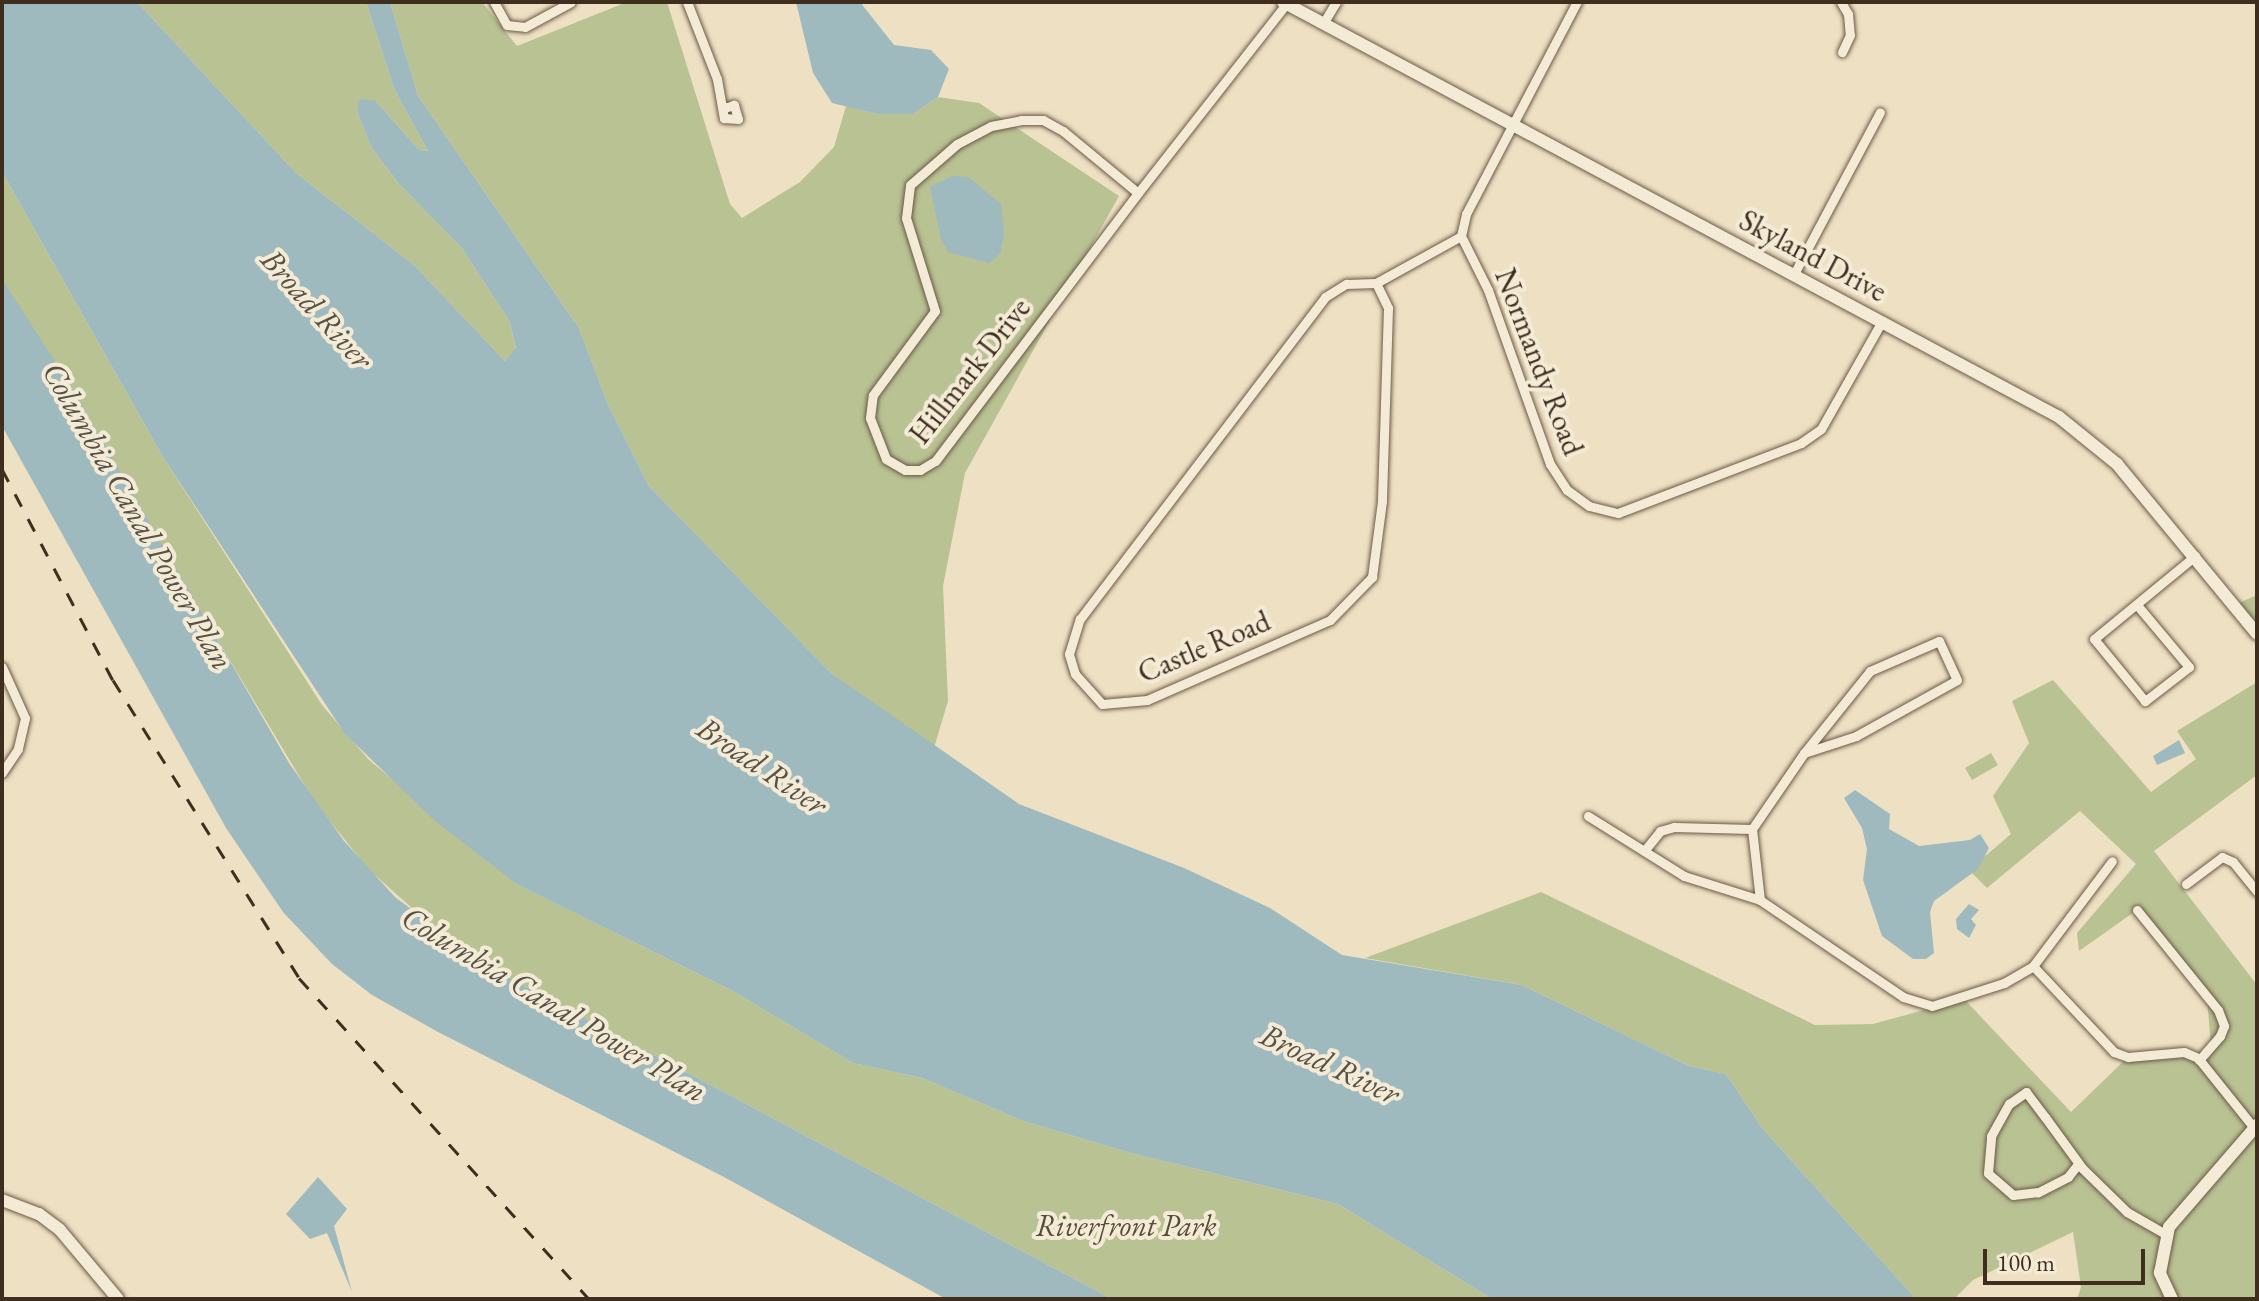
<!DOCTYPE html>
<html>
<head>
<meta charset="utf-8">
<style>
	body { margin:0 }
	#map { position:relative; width:2259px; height:1301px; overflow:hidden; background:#eee0c2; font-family:"EB Garamond",serif }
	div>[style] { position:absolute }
	.green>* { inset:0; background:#b9c293; transform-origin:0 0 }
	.water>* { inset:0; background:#9fbabf }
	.roads { filter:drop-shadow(0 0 2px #6b5a47) drop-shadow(0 0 2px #6b5a47) }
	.street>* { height:9px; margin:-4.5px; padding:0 4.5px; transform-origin:4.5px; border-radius:4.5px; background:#f4ebd7 }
	.secondary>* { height:12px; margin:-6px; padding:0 6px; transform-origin:6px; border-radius:6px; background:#f4ebd7 }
	.rail>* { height:3px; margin-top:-1.5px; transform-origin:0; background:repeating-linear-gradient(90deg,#3f2e1e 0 14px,transparent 0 28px) }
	span { translate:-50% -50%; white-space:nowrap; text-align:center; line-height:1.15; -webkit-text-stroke:8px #f4ebd7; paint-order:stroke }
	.street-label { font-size:30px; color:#3f2e1e }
	.park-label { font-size:30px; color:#574c35; font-style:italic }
	.water-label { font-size:32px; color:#575146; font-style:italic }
	.frame { position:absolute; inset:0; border:4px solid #3f2e1e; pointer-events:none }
	.scale { position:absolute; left:1983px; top:1249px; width:162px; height:36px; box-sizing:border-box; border:4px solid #3f2e1e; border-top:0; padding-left:10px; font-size:24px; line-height:28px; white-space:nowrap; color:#3f2e1e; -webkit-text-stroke:6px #f4ebd7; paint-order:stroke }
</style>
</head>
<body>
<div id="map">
	<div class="green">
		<i style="clip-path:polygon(137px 2px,366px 2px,395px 91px,428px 151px,419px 150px,376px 101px,357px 111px,371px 147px,399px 184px,461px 247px,509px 320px,516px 349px,505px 361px,414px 265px,296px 173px)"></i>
		<i style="clip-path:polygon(390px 2px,482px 2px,517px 46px,627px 2px,667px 2px,730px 204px,742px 218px,800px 182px,834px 147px,846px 106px,877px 114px,913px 114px,938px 97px,979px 103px,1119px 196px,965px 473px,943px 586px,948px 701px,934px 748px,831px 673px,649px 486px,607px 402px,579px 328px,418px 96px)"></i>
		<i style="clip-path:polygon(2px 172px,163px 457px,322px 705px,368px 759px,518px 885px,731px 990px,853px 1063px,922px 1078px,1023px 1121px,1131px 1153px,1338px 1204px,1492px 1299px,1112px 1299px,489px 967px,448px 940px,368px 869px,314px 801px,2px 279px)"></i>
		<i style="clip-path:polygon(2257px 595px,2257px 634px,2234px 605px)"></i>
		<i style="clip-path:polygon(2053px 680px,2151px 792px,2196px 759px,2177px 731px,2257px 682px,2257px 775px,2154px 851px,2257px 985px,2257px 1299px,2077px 1299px,2081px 1287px,2073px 1232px,1973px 1280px,1954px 1299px,1916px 1299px,1762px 1128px,1726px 1074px,1689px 1066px,1522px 985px,1365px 958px,1541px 892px,1815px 1025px,1873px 1024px,1964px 999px,2071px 1112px,2128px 1057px,2184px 1052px,2198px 1058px,2211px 1047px,2207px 997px,2137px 910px,2079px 951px,2077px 933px,2136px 864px,2080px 811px,1987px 888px,1969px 870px,2011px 834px,1993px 796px,2029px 743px,2012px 701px)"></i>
		<i style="left:1991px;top:753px;width:14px;height:30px;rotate:60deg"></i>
	</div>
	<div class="water">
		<i style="clip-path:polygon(2px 2px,137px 2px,296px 173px,414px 265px,505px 361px,516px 348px,509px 320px,461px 247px,399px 184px,371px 147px,357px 111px,360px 99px,376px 101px,419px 150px,428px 151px,395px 91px,366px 2px,390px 2px,418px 96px,579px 328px,607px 402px,649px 486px,831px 673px,1019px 804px,1184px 868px,1270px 908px,1342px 955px,1522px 985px,1689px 1066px,1726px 1074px,1762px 1128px,1916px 1299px,1492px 1299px,1338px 1204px,1131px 1153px,1023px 1121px,922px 1078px,853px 1063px,731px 990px,518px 885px,435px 821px,345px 734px,163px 457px,2px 172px)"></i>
		<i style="clip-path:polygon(796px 2px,860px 2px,894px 45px,931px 50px,949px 69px,938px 97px,913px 114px,877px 114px,832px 103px,813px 73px)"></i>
		<i style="clip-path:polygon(952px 176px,968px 177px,1001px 204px,1004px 235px,1000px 254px,989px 263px,948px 252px,941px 239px,930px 187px)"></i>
		<i style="clip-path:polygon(2px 279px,67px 380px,289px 763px,344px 841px,395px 897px,489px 967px,1112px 1299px,946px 1299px,724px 1177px,438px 1032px,372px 995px,332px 964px,283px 912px,226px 828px,2px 426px)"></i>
		<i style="clip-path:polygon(2179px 740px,2185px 753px,2157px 765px,2153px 756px)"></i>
		<i style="clip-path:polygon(1855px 790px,1890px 814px,1889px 829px,1919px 846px,1970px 840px,1980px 834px,1989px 848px,1978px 869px,1934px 901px,1930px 912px,1934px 953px,1926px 959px,1913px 959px,1882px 936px,1863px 880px,1867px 849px,1862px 828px,1844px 798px)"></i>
		<i style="clip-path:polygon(1969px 904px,1979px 910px,1971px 919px,1976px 925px,1969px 938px,1957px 929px,1956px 919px)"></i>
		<i style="clip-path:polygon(318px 1177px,347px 1209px,334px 1226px,352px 1292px,327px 1233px,310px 1239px,286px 1214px)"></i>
	</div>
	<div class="roads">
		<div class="street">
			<i style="left:494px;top:2px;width:26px;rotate:61deg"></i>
			<i style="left:507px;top:25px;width:18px;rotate:6deg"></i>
			<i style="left:525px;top:27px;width:52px;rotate:-28.5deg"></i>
			<i style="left:687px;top:2px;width:83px;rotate:68.7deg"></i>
			<i style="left:717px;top:79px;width:40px;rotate:80deg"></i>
			<i style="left:724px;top:118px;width:14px;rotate:4deg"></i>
			<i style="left:738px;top:119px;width:15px;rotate:-106deg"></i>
			<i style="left:734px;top:105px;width:10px;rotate:163deg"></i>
			<i style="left:1841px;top:2px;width:14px;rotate:60deg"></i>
			<i style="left:1848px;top:14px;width:21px;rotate:85deg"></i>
			<i style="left:1850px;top:35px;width:19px;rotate:115deg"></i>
			<i style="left:1324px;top:22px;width:23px;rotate:-59deg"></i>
			<i style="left:1021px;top:120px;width:22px"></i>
			<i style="left:1043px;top:120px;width:23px;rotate:29deg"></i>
			<i style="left:1063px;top:131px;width:97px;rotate:39.6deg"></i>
			<i style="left:1138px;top:193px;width:336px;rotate:127.1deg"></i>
			<i style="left:935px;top:461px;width:17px;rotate:149deg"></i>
			<i style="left:920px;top:470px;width:15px;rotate:180deg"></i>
			<i style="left:905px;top:470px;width:22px;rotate:-150deg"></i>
			<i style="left:886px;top:459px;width:44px;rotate:-111.3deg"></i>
			<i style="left:870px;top:418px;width:23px;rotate:-83deg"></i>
			<i style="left:873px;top:395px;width:104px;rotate:-53.6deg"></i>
			<i style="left:935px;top:311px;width:97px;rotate:-107.3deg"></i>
			<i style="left:906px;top:218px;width:33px;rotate:-83deg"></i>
			<i style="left:910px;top:185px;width:62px;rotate:-41.1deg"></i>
			<i style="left:957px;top:144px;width:38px;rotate:-28deg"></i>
			<i style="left:991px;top:126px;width:31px;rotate:-11deg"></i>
			<i style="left:1138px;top:193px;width:240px;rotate:-51.9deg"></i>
			<i style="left:1461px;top:236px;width:60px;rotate:63.4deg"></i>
			<i style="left:1488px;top:290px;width:185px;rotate:70.4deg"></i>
			<i style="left:1550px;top:464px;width:31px;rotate:57deg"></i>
			<i style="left:1567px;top:490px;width:27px;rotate:36deg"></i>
			<i style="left:1589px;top:506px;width:30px;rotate:14deg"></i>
			<i style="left:1618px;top:513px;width:196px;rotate:-20.9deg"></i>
			<i style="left:1801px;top:443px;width:24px;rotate:-35deg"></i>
			<i style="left:1821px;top:429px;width:122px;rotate:-60.5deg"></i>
			<i style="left:1794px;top:274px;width:183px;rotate:-62deg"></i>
			<i style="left:1376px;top:283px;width:28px;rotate:64deg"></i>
			<i style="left:1388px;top:308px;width:193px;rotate:91.8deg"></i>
			<i style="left:1382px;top:501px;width:77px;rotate:97.5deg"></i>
			<i style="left:1372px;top:577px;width:60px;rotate:134.3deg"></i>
			<i style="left:1330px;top:620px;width:200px;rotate:156.4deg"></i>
			<i style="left:1147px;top:700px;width:45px;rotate:174.9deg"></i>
			<i style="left:1102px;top:704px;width:40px;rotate:-132deg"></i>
			<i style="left:1075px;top:674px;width:21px;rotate:-107deg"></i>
			<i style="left:1069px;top:654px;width:37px;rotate:-73deg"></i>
			<i style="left:1080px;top:619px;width:405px;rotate:-52.7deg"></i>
			<i style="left:1325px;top:297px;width:25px;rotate:-32deg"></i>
			<i style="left:1346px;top:284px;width:30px;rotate:-2deg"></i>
			<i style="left:1376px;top:283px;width:97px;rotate:-28.9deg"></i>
			<i style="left:1461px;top:236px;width:23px;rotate:-77deg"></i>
			<i style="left:1466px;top:214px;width:239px;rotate:-62.4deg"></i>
			<i style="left:2137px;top:605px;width:81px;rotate:50deg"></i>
			<i style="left:2189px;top:667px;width:56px;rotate:142.3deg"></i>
			<i style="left:2145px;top:701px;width:80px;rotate:-129.4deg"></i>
			<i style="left:2094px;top:639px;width:131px;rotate:-39.4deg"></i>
			<i style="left:2px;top:667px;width:56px;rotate:65.7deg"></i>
			<i style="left:25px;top:718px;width:32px;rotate:103deg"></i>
			<i style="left:18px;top:749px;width:29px;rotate:124deg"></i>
			<i style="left:1588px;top:816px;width:113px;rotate:32deg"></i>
			<i style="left:1684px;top:876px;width:80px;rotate:17.5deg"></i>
			<i style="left:1760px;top:900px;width:173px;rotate:34.1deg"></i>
			<i style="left:1903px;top:997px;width:30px;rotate:17deg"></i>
			<i style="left:1932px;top:1006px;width:76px;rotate:-17.7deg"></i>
			<i style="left:2004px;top:983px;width:34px;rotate:-30deg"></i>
			<i style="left:2033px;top:966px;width:131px;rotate:-53deg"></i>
			<i style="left:1644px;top:851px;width:26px;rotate:-51deg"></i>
			<i style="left:1660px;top:831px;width:15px;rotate:-16deg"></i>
			<i style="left:1674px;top:827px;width:78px;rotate:1.5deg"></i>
			<i style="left:2186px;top:884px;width:45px;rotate:-36.9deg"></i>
			<i style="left:2222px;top:857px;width:12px;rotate:24deg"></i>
			<i style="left:2233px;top:862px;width:38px;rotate:51deg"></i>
			<i style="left:1760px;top:900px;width:71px;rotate:-96.4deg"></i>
			<i style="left:1752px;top:829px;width:92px;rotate:-55.6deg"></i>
			<i style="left:1804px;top:753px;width:55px;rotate:-18.1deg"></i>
			<i style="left:1856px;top:736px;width:115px;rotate:-29deg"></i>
			<i style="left:1957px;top:680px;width:43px;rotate:-114.8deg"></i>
			<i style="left:1939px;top:641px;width:75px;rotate:156.5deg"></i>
			<i style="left:1870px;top:671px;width:105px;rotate:128.8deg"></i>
			<i style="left:2137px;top:910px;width:129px;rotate:51deg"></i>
			<i style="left:2218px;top:1010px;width:17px;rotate:69deg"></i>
			<i style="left:2224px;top:1026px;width:11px;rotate:112deg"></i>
			<i style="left:2220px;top:1036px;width:32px;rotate:131deg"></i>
			<i style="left:2033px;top:966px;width:118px;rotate:46.7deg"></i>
			<i style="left:2114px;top:1052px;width:15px;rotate:20deg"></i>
			<i style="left:2128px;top:1057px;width:56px;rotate:-5.1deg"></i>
			<i style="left:2184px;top:1052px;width:15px;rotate:23deg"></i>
			<i style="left:2198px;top:1058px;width:90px;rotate:51.3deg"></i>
			<i style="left:2078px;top:1164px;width:16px;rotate:128deg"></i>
			<i style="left:2068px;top:1177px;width:34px;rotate:153deg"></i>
			<i style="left:2038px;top:1192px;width:25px;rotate:173deg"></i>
			<i style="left:2013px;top:1195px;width:33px;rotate:-139deg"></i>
			<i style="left:1988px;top:1173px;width:37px;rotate:-85deg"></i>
			<i style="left:1991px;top:1136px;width:37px;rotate:-61deg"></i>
			<i style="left:2009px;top:1104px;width:21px;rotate:-35deg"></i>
			<i style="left:2026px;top:1092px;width:31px;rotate:53deg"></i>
			<i style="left:2045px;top:1117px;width:63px;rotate:54deg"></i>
			<i style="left:2082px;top:1168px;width:63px;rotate:44.4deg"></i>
			<i style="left:2127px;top:1212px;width:46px;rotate:29.9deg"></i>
		</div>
		<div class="secondary">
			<i style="left:1283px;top:2px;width:880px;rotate:28.14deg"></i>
			<i style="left:2059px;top:417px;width:75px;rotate:39deg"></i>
			<i style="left:2117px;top:464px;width:220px;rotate:50.5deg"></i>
			<i style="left:2px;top:1200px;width:40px;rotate:21deg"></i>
			<i style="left:39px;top:1214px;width:26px;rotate:37deg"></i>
			<i style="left:60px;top:1230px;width:90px;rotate:50deg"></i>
			<i style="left:2172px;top:1299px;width:29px;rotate:-115deg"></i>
			<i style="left:2160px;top:1273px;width:47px;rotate:-78.9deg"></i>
			<i style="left:2169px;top:1227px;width:135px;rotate:-49.2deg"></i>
		</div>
	</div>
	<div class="rail">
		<i style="left:2px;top:469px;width:238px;rotate:62.3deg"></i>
		<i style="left:113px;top:680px;width:351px;rotate:58deg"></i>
		<i style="left:299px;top:978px;width:433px;rotate:47.9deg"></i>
	</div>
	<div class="street-label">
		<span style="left:1813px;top:256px;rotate:28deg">Skyland Drive</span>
		<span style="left:1539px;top:362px;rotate:69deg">Normandy Road</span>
		<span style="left:970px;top:371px;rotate:-52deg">Hillmark Drive</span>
		<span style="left:1204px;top:647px;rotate:-23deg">Castle Road</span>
	</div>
	<div class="park-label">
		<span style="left:1126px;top:1226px">Riverfront Park</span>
	</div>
	<div class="water-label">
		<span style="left:317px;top:309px;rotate:48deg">Broad River</span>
		<span style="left:138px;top:516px;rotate:60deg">Columbia Canal Power Plan</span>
		<span style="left:762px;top:766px;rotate:34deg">Broad River</span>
		<span style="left:554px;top:1004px;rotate:31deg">Columbia Canal Power Plan</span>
		<span style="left:1330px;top:1064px;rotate:25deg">Broad River</span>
	</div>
	<div class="frame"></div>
	<div class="scale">100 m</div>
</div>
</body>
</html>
